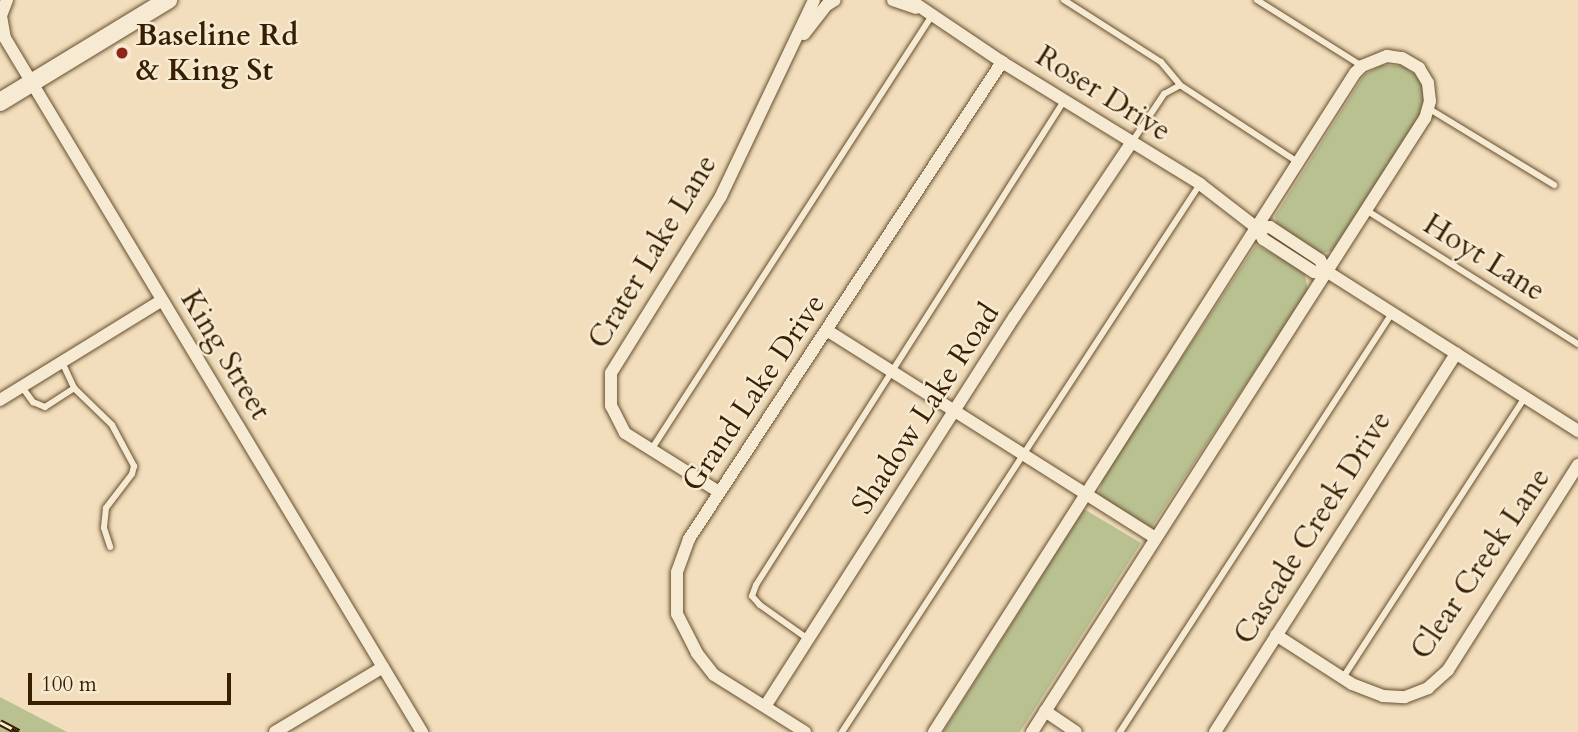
<!DOCTYPE html>
<html>
<head>
<meta charset="utf-8">
<style>
	body { margin:0 }
	#map { position:relative; width:1578px; height:732px; overflow:hidden; background:#f2debc; font-family:Cardo,serif }
	div>[style] { position:absolute }
	.green>* { inset:0; background:#bac191 }
	.roads { filter:drop-shadow(0 0 2px #664f2f) drop-shadow(0 0 2px #664f2f) }
	.lane>* { height:6px; margin:-3px; padding:0 3px; transform-origin:3px; border-radius:3px; background:#f7ead3 }
	.street>* { height:12px; margin:-6px; padding:0 6px; transform-origin:6px; border-radius:6px; background:#f7ead3 }
	.secondary>* { height:18px; margin:-9px; padding:0 9px; transform-origin:9px; border-radius:9px; background:#f7ead3 }
	.rail>* { height:7px; margin-top:-3.5px; transform-origin:0; background:repeating-linear-gradient(90deg,#f7ead3 0 13px,#381f00 0 26px); box-sizing:border-box; border-block:2px solid #381f00 }
	.dots>* { width:19px; height:19px; translate:-50% -50%; box-sizing:border-box; border:4px solid #f7ead3; border-radius:50% }
	span { translate:-50% -50%; white-space:nowrap; text-align:center; line-height:1.15; -webkit-text-stroke:5px #f7ead3; paint-order:stroke }
	.poi-label { font-size:30px; color:#381f00; font-weight:700 }
	.left { translate:0 -50%; text-align:left }
	.street-label { font-size:30px; color:#381f00 }
	.scale { position:absolute; left:28px; top:673px; width:203px; height:32px; box-sizing:border-box; border:4px solid #381f00; border-top:0; padding-left:9px; font-size:21px; line-height:24px; white-space:nowrap; color:#381f00; -webkit-text-stroke:5px #f7ead3; paint-order:stroke }
</style>
</head>
<body>
<div id="map">
	<div class="green">
		<i style="clip-path:polygon(1382px 65px,1403px 66px,1416px 75px,1425px 89px,1424px 109px,1335px 250px,1316px 255px,1277px 227px,1275px 216px,1364px 75px)"></i>
		<i style="clip-path:polygon(1256px 245px,1304px 270px,1308px 290px,1151px 528px,1098px 496px,1103px 477px)"></i>
		<i style="clip-path:polygon(1084px 509px,1141px 543px,1020px 732px,943px 732px)"></i>
		<i style="clip-path:polygon(0 697px,67px 732px,0 732px)"></i>
	</div>
	<div class="roads">
		<div class="lane">
			<i style="left:1064px;top:0;width:115px;rotate:32.6deg"></i>
			<i style="left:1161px;top:62px;width:30px;rotate:50deg"></i>
			<i style="left:1257px;top:0;width:124px;rotate:32.2deg"></i>
			<i style="left:1428px;top:108px;width:148px;rotate:31.4deg"></i>
			<i style="left:1132px;top:142px;width:58px;rotate:-56.3deg"></i>
			<i style="left:1164px;top:94px;width:18px;rotate:-29deg"></i>
			<i style="left:1180px;top:85px;width:142px;rotate:33.2deg"></i>
			<i style="left:1366px;top:210px;width:251px;rotate:32.3deg"></i>
			<i style="left:62px;top:362px;width:29px;rotate:65deg"></i>
			<i style="left:74px;top:388px;width:53px;rotate:44.2deg"></i>
			<i style="left:112px;top:425px;width:47px;rotate:61.8deg"></i>
			<i style="left:134px;top:466px;width:8px;rotate:104deg"></i>
			<i style="left:132px;top:474px;width:43px;rotate:127.4deg"></i>
			<i style="left:106px;top:508px;width:20px;rotate:96deg"></i>
			<i style="left:104px;top:528px;width:20px;rotate:72deg"></i>
			<i style="left:22px;top:387px;width:19px;rotate:54deg"></i>
			<i style="left:33px;top:402px;width:13px;rotate:23deg"></i>
			<i style="left:45px;top:407px;width:35px;rotate:-33deg"></i>
			<i style="left:651px;top:450px;width:516px;rotate:-57.11deg"></i>
			<i style="left:808px;top:639px;width:59px;rotate:-144.7deg"></i>
			<i style="left:760px;top:605px;width:12px;rotate:-132deg"></i>
			<i style="left:752px;top:596px;width:12px;rotate:-70deg"></i>
			<i style="left:756px;top:585px;width:574px;rotate:-57.53deg"></i>
			<i style="left:1344px;top:676px;width:333px;rotate:-57deg"></i>
			<i style="left:842px;top:732px;width:655px;rotate:-56.84deg"></i>
			<i style="left:1120px;top:732px;width:498px;rotate:-57deg"></i>
		</div>
		<div class="street">
			<i style="left:7px;top:0;width:17px;rotate:111deg"></i>
			<i style="left:1px;top:16px;width:22px;rotate:80deg"></i>
			<i style="left:5px;top:38px;width:810px;rotate:59deg"></i>
			<i style="left:893px;top:0;width:24px;rotate:19deg"></i>
			<i style="left:910px;top:0;width:111px;rotate:34deg"></i>
			<i style="left:1002px;top:62px;width:233px;rotate:31.6deg"></i>
			<i style="left:1200px;top:184px;width:72px;rotate:37.7deg"></i>
			<i style="left:1257px;top:228px;width:13px;rotate:61deg"></i>
			<i style="left:1263px;top:239px;width:61px;rotate:32.9deg"></i>
			<i style="left:1314px;top:272px;width:12px;rotate:-5deg"></i>
			<i style="left:804px;top:34px;width:37px;rotate:-52deg"></i>
			<i style="left:827px;top:5px;width:9px;rotate:-32deg"></i>
			<i style="left:1257px;top:228px;width:13px;rotate:-4deg"></i>
			<i style="left:1270px;top:227px;width:60px;rotate:33.4deg"></i>
			<i style="left:1320px;top:260px;width:13px;rotate:61deg"></i>
			<i style="left:1326px;top:271px;width:299px;rotate:32.4deg"></i>
			<i style="left:828px;top:331px;width:387px;rotate:32.3deg"></i>
			<i style="left:0;top:400px;width:189px;rotate:-31.6deg"></i>
			<i style="left:719px;top:492px;width:111px;rotate:-147.9deg"></i>
			<i style="left:625px;top:433px;width:30px;rotate:-117deg"></i>
			<i style="left:611px;top:406px;width:33px;rotate:-90deg"></i>
			<i style="left:611px;top:373px;width:208px;rotate:-58.1deg"></i>
			<i style="left:721px;top:196px;width:217px;rotate:-64.6deg"></i>
			<i style="left:1276px;top:635px;width:90px;rotate:32.8deg"></i>
			<i style="left:1352px;top:684px;width:33px;rotate:21deg"></i>
			<i style="left:1383px;top:696px;width:22px;rotate:3deg"></i>
			<i style="left:1405px;top:697px;width:25px;rotate:-21deg"></i>
			<i style="left:1428px;top:688px;width:27px;rotate:-42deg"></i>
			<i style="left:1448px;top:670px;width:243px;rotate:-57.6deg"></i>
			<i style="left:766px;top:705px;width:462px;rotate:-57.4deg"></i>
			<i style="left:1015px;top:316px;width:210px;rotate:-56.1deg"></i>
			<i style="left:1045px;top:711px;width:37px;rotate:34deg"></i>
			<i style="left:275px;top:732px;width:126px;rotate:-31deg"></i>
			<i style="left:805px;top:732px;width:107px;rotate:-147.9deg"></i>
			<i style="left:714px;top:675px;width:28px;rotate:-128deg"></i>
			<i style="left:697px;top:653px;width:44px;rotate:-117.1deg"></i>
			<i style="left:677px;top:614px;width:42px;rotate:-90deg"></i>
			<i style="left:677px;top:572px;width:35px;rotate:-70deg"></i>
			<i style="left:689px;top:539px;width:571px;rotate:-56.73deg"></i>
			<i style="left:934px;top:732px;width:782px;rotate:-57.43deg"></i>
			<i style="left:1355px;top:73px;width:10px;rotate:-45deg"></i>
			<i style="left:1362px;top:66px;width:27px;rotate:-22deg"></i>
			<i style="left:1387px;top:56px;width:15px;rotate:8deg"></i>
			<i style="left:1402px;top:58px;width:20px;rotate:30deg"></i>
			<i style="left:1419px;top:68px;width:17px;rotate:59deg"></i>
			<i style="left:1428px;top:83px;width:18px;rotate:84deg"></i>
			<i style="left:1430px;top:101px;width:18px;rotate:106deg"></i>
			<i style="left:1425px;top:118px;width:729px;rotate:122.62deg"></i>
			<i style="left:1215px;top:732px;width:449px;rotate:-57.5deg"></i>
		</div>
		<div class="secondary">
			<i style="left:0;top:102px;width:197px;rotate:-31.3deg"></i>
		</div>
	</div>
	<div class="rail">
		<i style="left:0;top:722px;width:21px;rotate:28deg"></i>
	</div>
	<div class="dots">
		<i style="left:122px;top:53px;background:#8f2418"></i>
	</div>
	<div class="poi-label">
		<span class="left" style="left:136px;top:53px">Baseline Rd<br>&amp; King St</span>
	</div>
	<div class="street-label">
		<span style="left:1103px;top:94px;rotate:32deg">Roser Drive</span>
		<span style="left:653px;top:252px;rotate:-59deg">Crater Lake Lane</span>
		<span style="left:1484px;top:258px;rotate:32deg">Hoyt Lane</span>
		<span style="left:225px;top:355px;rotate:59deg">King Street</span>
		<span style="left:754px;top:393px;rotate:-56deg">Grand Lake Drive</span>
		<span style="left:926px;top:409px;rotate:-57deg">Shadow Lake Road</span>
		<span style="left:1313px;top:528px;rotate:-58deg">Cascade Creek Drive</span>
		<span style="left:1481px;top:564px;rotate:-56deg">Clear Creek Lane</span>
	</div>
	<div class="scale">100 m</div>
</div>
</body>
</html>
